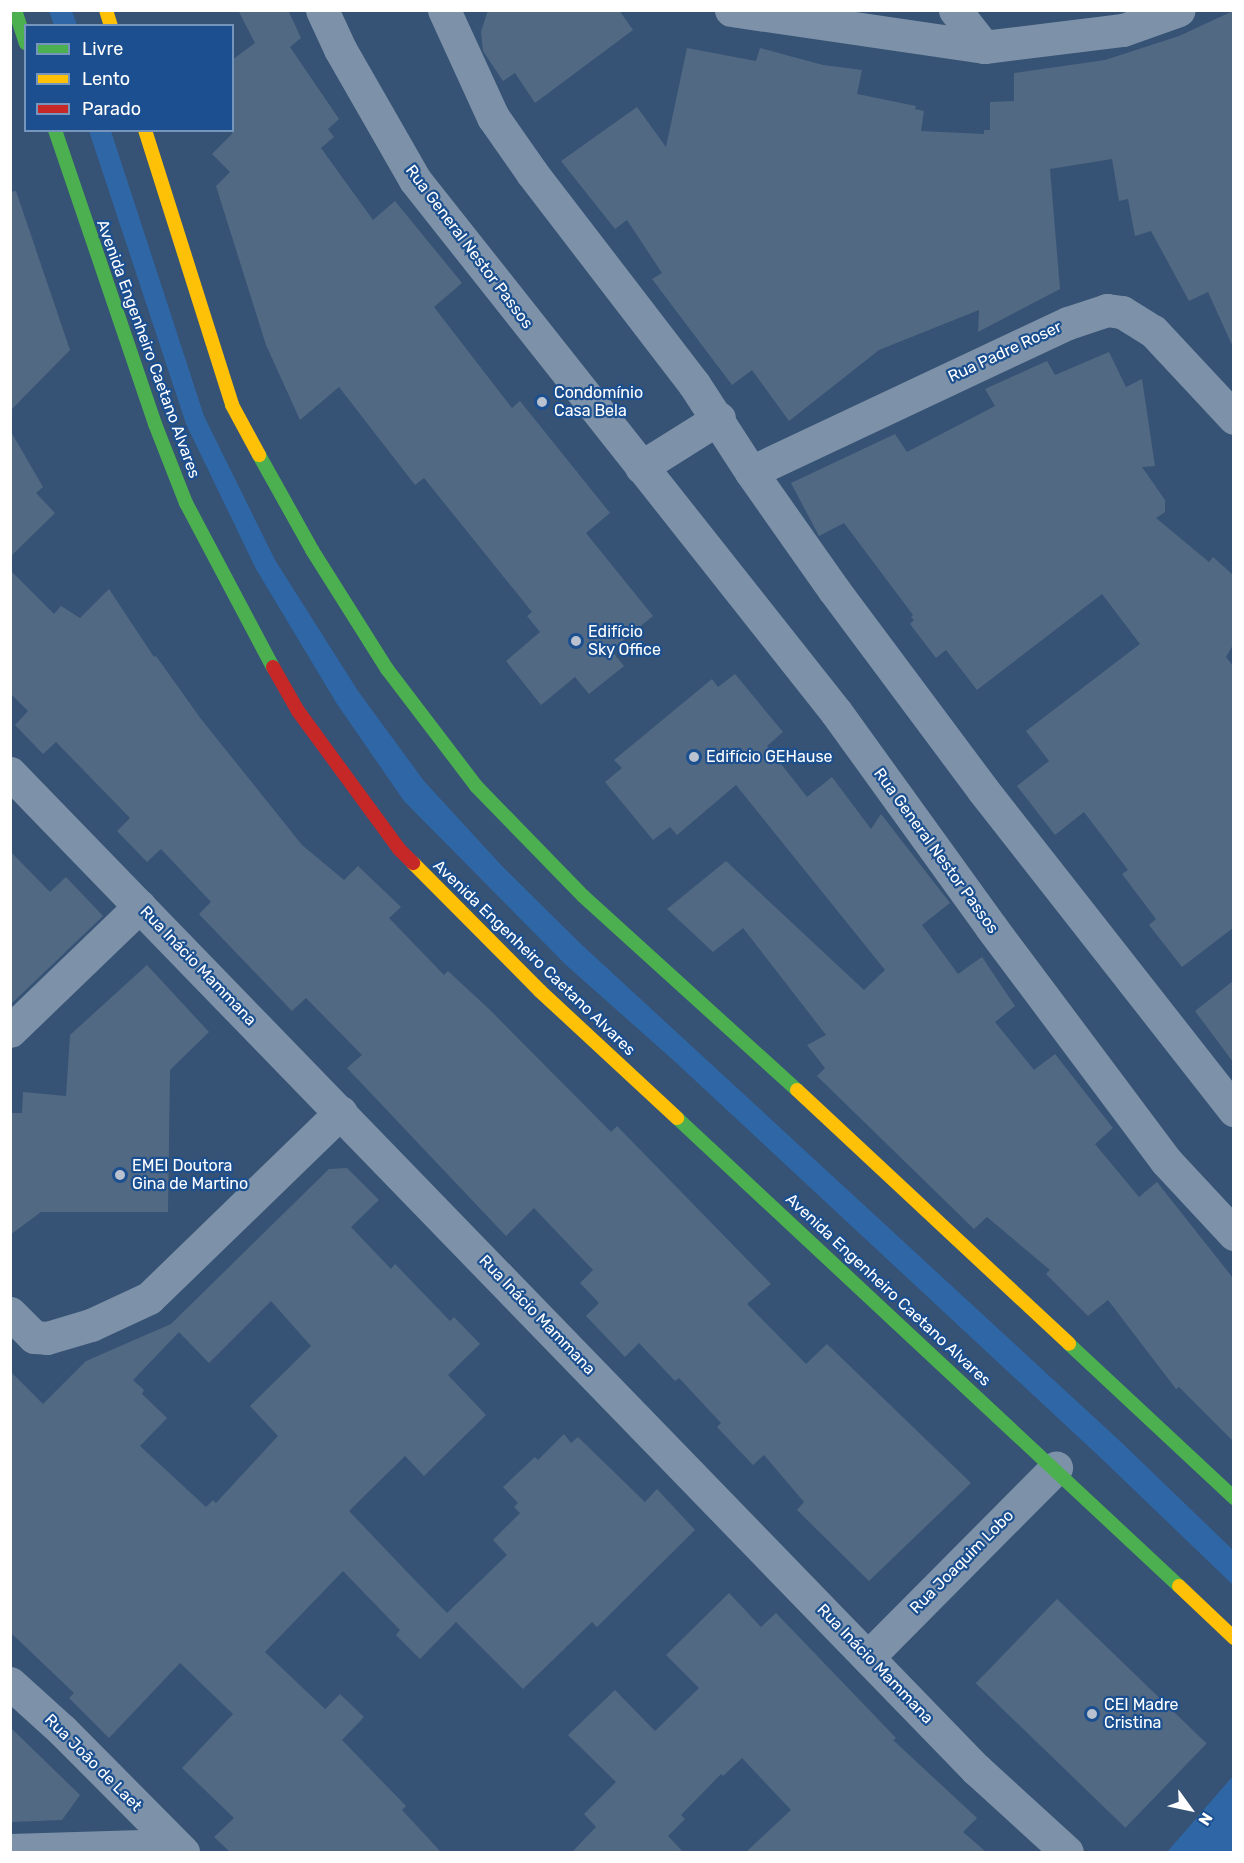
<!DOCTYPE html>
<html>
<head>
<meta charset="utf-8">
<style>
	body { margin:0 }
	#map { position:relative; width:1244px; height:1863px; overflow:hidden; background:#365274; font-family:Rubik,sans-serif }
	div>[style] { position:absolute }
	.green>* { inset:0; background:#2f66a5 }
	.building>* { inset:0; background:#526984; transform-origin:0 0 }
	.street>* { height:33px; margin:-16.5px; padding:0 16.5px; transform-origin:16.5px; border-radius:16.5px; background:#7d92a8 }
	.fast>* { height:14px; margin:-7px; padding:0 7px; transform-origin:7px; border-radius:7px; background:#4caf50 }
	.slow>* { height:14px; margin:-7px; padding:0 7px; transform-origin:7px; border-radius:7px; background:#ffc107 }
	.jam>* { height:14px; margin:-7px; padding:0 7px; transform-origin:7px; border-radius:7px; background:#c62828 }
	.dots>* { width:16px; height:16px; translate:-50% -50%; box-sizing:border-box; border:3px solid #1b4f8f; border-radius:50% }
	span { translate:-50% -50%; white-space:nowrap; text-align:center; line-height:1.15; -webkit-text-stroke:4.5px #1b4f8f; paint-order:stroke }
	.street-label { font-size:16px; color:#fff }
	.poi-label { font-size:16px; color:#fff }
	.left { translate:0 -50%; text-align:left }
	.frame { position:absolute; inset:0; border:12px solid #fff; pointer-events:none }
	.legend { position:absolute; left:24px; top:24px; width:210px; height:108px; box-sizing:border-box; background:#1b4f8f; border:2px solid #7695bc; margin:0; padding:8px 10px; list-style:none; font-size:18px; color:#fff }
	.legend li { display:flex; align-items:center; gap:12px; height:30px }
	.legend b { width:30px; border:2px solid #7695bc }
	.north { position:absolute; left:1160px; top:1779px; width:60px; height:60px; -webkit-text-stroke:4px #1b4f8f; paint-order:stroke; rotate:123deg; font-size:16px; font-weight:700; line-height:24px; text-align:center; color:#fff }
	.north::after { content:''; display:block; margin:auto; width:21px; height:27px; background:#fff; clip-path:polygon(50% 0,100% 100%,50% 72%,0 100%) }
</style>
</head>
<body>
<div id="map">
	<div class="green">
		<i style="clip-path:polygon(49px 11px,72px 11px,77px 25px,54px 25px)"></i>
		<i style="clip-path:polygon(89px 131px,111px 131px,204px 416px,275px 560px,358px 691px,424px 781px,502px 866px,582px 945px,1121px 1442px,1233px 1550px,1233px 1585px,1104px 1461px,672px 1059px,566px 965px,404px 801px,337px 704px,256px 569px,186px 424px)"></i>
		<i style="clip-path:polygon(1233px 1776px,1233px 1852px,1167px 1852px)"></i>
	</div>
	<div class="building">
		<i style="clip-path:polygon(238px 10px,288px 10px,301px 38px,290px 47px,339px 119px,328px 129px,334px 137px,321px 148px,373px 220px,395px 201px,462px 283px,434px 307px,512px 408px,520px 401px,610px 513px,586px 533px,653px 616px,611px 650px,624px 666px,589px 694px,575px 677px,541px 705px,506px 661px,540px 632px,527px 616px,532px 612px,424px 478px,415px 485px,339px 387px,300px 420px,266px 345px,216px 186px,230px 172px,212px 154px,232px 134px,232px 60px,255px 43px)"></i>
		<i style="clip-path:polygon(488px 10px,619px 10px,633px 30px,535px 103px,515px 73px,503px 81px,483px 51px,481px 32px)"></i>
		<i style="clip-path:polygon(1233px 11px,1233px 347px,1208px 292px,1189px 301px,1151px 231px,1135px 236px,1128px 199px,1119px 201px,1112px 159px,1050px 169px,1060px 289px,978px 332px,979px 310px,879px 350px,789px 421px,752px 370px,732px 385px,652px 279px,662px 273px,627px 220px,615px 229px,561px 161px,637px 107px,666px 147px,687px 48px,756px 61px,760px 48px,823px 65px,862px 70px,857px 94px,916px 106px,915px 109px,924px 111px,921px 131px,984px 134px,984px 130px,990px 130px,990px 102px,1014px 101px,1014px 73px,1105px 60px,1179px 36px)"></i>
		<i style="clip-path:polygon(16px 191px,70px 350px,10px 411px,10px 192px)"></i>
		<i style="clip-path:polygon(1109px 352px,1126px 387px,1142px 379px,1155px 466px,1142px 467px,1165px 500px,1165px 512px,1156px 518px,1209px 562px,1213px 557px,1233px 575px,1233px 645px,1226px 657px,1233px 666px,1233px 928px,1182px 967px,1149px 925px,1156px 919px,1122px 874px,1128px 870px,1084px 812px,1055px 835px,1017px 786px,1049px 761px,1026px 731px,1140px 644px,1102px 594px,977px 690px,946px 650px,936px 658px,910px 624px,914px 620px,911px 617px,913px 615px,844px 523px,819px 536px,791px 483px,895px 434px,907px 452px,995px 406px,985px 389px,1047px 361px,1055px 375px)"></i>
		<i style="clip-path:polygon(10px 430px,43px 487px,36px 493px,55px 513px,10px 557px)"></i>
		<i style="clip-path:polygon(10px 570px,54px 614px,61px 606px,80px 618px,109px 589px,154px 657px,156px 656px,201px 719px,302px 845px,344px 880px,358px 866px,401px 907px,389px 918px,444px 975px,448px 971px,490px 1010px,611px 1132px,617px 1126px,771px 1284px,747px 1304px,806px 1364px,827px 1344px,971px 1483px,869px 1581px,797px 1510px,804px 1502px,764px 1455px,753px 1465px,717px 1427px,721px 1423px,679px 1378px,675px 1381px,639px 1343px,625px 1357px,586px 1316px,599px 1303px,580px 1283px,593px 1270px,534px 1208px,506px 1236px,347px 1068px,362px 1055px,306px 998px,292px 1011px,199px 914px,211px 902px,161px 849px,147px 862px,117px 831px,130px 818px,56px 742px,43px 754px,15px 725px,28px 711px,10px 693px)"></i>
		<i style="clip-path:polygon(735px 674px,783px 732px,767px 746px,807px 797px,832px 777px,871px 829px,881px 814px,950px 903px,922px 925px,958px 974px,982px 957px,1015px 1006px,995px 1022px,1034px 1070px,1055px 1054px,1113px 1128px,1095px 1144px,1139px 1197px,1157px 1182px,1233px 1278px,1233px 1441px,1179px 1387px,1176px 1389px,1108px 1300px,1088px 1316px,1046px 1274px,1050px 1270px,987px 1217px,974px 1229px,817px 1076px,825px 1068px,807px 1045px,826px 1035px,743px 928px,713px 952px,667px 909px,726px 861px,864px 990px,885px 970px,736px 785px,677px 835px,670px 827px,653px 840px,605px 782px,622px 768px,614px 760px,712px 679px,718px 687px)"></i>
		<i style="clip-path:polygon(10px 851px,50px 892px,66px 877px,103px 916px,10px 1005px)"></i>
		<i style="clip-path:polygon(147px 965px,209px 1032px,170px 1070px,168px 1212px,41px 1212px,10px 1235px,10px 1113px,22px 1113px,23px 1092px,66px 1096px,70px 1035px)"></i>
		<i style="clip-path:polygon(1233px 981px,1233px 1062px,1195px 1011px)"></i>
		<i style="clip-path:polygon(evenodd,347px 1168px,379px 1200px,351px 1227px,391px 1269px,395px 1264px,450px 1321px,454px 1317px,480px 1344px,448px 1375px,486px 1415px,424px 1476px,405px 1456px,349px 1511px,408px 1573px,447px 1613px,507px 1555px,493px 1540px,520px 1513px,514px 1507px,518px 1503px,503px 1487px,535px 1457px,538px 1460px,564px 1434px,571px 1443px,578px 1437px,645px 1502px,657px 1489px,695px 1530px,597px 1627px,592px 1622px,523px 1689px,456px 1622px,420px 1659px,396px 1635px,400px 1630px,343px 1571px,265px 1652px,325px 1709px,340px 1694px,364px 1717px,342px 1740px,406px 1806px,402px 1810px,441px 1852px,230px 1852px,214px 1837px,234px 1818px,182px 1768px,233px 1714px,180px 1663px,109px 1738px,69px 1698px,74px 1693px,10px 1632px,10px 1371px,43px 1404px,86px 1361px,171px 1324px,329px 1169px,347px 1168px,271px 1301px,311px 1346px,250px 1406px,278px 1436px,216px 1503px,213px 1500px,206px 1507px,140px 1446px,167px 1418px,142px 1394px,144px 1390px,133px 1380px,179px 1332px,209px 1363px,271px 1301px)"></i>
		<i style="clip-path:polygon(729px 1593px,761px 1627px,776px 1613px,896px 1738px,893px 1740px,977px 1818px,963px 1832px,986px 1852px,746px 1852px,791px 1810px,742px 1758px,723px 1776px,721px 1774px,681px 1815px,685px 1819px,668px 1836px,683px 1852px,572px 1852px,596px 1827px,584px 1814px,616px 1782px,568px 1735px,615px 1690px,655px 1731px,699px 1688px,666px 1655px)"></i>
		<i style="left:1057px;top:1599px;width:208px;height:117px;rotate:44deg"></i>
		<i style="clip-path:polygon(10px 1727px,80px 1795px,62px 1820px,10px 1822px)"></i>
	</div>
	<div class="street">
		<i style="left:322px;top:10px;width:43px;rotate:65.2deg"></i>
		<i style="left:340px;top:49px;width:151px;rotate:60.2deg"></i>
		<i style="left:415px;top:180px;width:678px;rotate:51.64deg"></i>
		<i style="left:836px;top:712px;width:265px;rotate:54.2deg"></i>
		<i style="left:991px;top:927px;width:292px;rotate:53.2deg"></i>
		<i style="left:1166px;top:1161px;width:100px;rotate:47deg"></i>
		<i style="left:444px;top:10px;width:118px;rotate:65.4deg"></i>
		<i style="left:493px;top:117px;width:68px;rotate:55.1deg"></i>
		<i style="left:532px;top:173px;width:266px;rotate:52.5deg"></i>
		<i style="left:694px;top:384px;width:105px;rotate:57.1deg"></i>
		<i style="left:751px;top:472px;width:144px;rotate:54.9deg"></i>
		<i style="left:834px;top:590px;width:249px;rotate:53.3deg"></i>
		<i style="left:983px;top:790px;width:407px;rotate:51.9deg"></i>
		<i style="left:731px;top:10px;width:256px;rotate:8.3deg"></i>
		<i style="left:984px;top:47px;width:140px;rotate:-7deg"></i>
		<i style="left:1123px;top:30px;width:59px;rotate:-19.7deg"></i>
		<i style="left:955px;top:10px;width:47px;rotate:51.9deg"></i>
		<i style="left:641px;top:467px;width:92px;rotate:-32.1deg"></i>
		<i style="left:751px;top:472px;width:350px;rotate:-25.2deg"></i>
		<i style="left:1068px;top:323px;width:41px;rotate:-18.4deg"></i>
		<i style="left:1107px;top:310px;width:15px;rotate:8deg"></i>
		<i style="left:1122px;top:312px;width:36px;rotate:32deg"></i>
		<i style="left:1153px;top:331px;width:119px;rotate:47deg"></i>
		<i style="left:10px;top:773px;width:1388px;rotate:45.88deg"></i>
		<i style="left:976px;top:1769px;width:123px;rotate:42.4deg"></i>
		<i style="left:10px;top:1031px;width:180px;rotate:-43.9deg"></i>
		<i style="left:10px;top:1313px;width:34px;rotate:45deg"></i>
		<i style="left:34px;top:1337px;width:13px;rotate:4deg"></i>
		<i style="left:47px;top:1338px;width:46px;rotate:-16.5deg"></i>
		<i style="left:91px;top:1325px;width:64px;rotate:-25deg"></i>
		<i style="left:149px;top:1298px;width:267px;rotate:-44.1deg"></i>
		<i style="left:868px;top:1657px;width:267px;rotate:-45.2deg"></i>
		<i style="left:10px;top:1683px;width:70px;rotate:42.1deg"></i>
		<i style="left:62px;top:1730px;width:172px;rotate:45.2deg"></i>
		<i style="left:10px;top:1850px;width:165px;rotate:-1.7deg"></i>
	</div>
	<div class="fast">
		<i style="left:15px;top:10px;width:35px;rotate:72deg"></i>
		<i style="left:55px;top:130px;width:311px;rotate:71.2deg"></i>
		<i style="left:155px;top:424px;width:85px;rotate:68.6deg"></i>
		<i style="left:186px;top:503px;width:186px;rotate:62.1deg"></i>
		<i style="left:259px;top:455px;width:109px;rotate:60.8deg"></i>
		<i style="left:312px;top:550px;width:141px;rotate:57.8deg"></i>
		<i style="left:387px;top:669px;width:147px;rotate:52.7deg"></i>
		<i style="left:476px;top:786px;width:153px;rotate:45.8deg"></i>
		<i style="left:583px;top:896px;width:289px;rotate:42.2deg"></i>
		<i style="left:677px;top:1118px;width:686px;rotate:42.99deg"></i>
		<i style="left:1069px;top:1344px;width:226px;rotate:43deg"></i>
	</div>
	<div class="slow">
		<i style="left:106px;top:10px;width:17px;rotate:73deg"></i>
		<i style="left:145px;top:130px;width:288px;rotate:72.4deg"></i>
		<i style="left:232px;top:405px;width:57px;rotate:61.6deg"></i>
		<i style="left:413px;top:863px;width:180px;rotate:45.2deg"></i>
		<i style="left:540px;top:991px;width:187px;rotate:42.8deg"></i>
		<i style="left:797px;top:1090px;width:372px;rotate:43deg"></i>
		<i style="left:1179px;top:1586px;width:76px;rotate:43.4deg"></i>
	</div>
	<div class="jam">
		<i style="left:273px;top:667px;width:51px;rotate:60.4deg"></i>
		<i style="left:298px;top:711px;width:171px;rotate:53.8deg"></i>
		<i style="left:399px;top:849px;width:20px;rotate:45deg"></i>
	</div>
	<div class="dots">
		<i style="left:542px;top:402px;background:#b9c2ce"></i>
		<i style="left:576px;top:641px;background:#b9c2ce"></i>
		<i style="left:694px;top:757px;background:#b9c2ce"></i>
		<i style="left:120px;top:1175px;background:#b9c2ce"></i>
		<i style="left:1092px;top:1714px;background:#b9c2ce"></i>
	</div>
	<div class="street-label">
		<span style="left:469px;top:247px;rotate:53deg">Rua General Nestor Passos</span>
		<span style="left:148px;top:349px;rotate:70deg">Avenida Engenheiro Caetano Alvares</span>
		<span style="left:1005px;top:352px;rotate:-25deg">Rua Padre Roser</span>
		<span style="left:936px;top:851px;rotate:54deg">Rua General Nestor Passos</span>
		<span style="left:534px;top:958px;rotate:44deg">Avenida Engenheiro Caetano Alvares</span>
		<span style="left:198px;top:966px;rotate:46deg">Rua Inácio Mammana</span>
		<span style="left:888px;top:1290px;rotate:43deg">Avenida Engenheiro Caetano Alvares</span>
		<span style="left:537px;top:1315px;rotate:46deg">Rua Inácio Mammana</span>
		<span style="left:962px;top:1562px;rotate:-45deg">Rua Joaquim Lobo</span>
		<span style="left:875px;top:1664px;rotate:46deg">Rua Inácio Mammana</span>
		<span style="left:93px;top:1763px;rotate:45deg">Rua João de Laet</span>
	</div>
	<div class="poi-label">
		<span class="left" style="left:554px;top:402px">Condomínio<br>Casa Bela</span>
		<span class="left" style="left:588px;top:641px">Edifício<br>Sky Office</span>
		<span class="left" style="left:706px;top:757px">Edifício GEHause</span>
		<span class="left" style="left:132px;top:1175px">EMEI Doutora<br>Gina de Martino</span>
		<span class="left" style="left:1104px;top:1714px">CEI Madre<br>Cristina</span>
	</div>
	<div class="frame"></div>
	<ul class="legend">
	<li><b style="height:8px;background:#4caf50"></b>Livre</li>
	<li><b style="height:8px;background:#ffc107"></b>Lento</li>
	<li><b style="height:8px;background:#c62828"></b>Parado</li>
	</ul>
	<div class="north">N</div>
</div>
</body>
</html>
